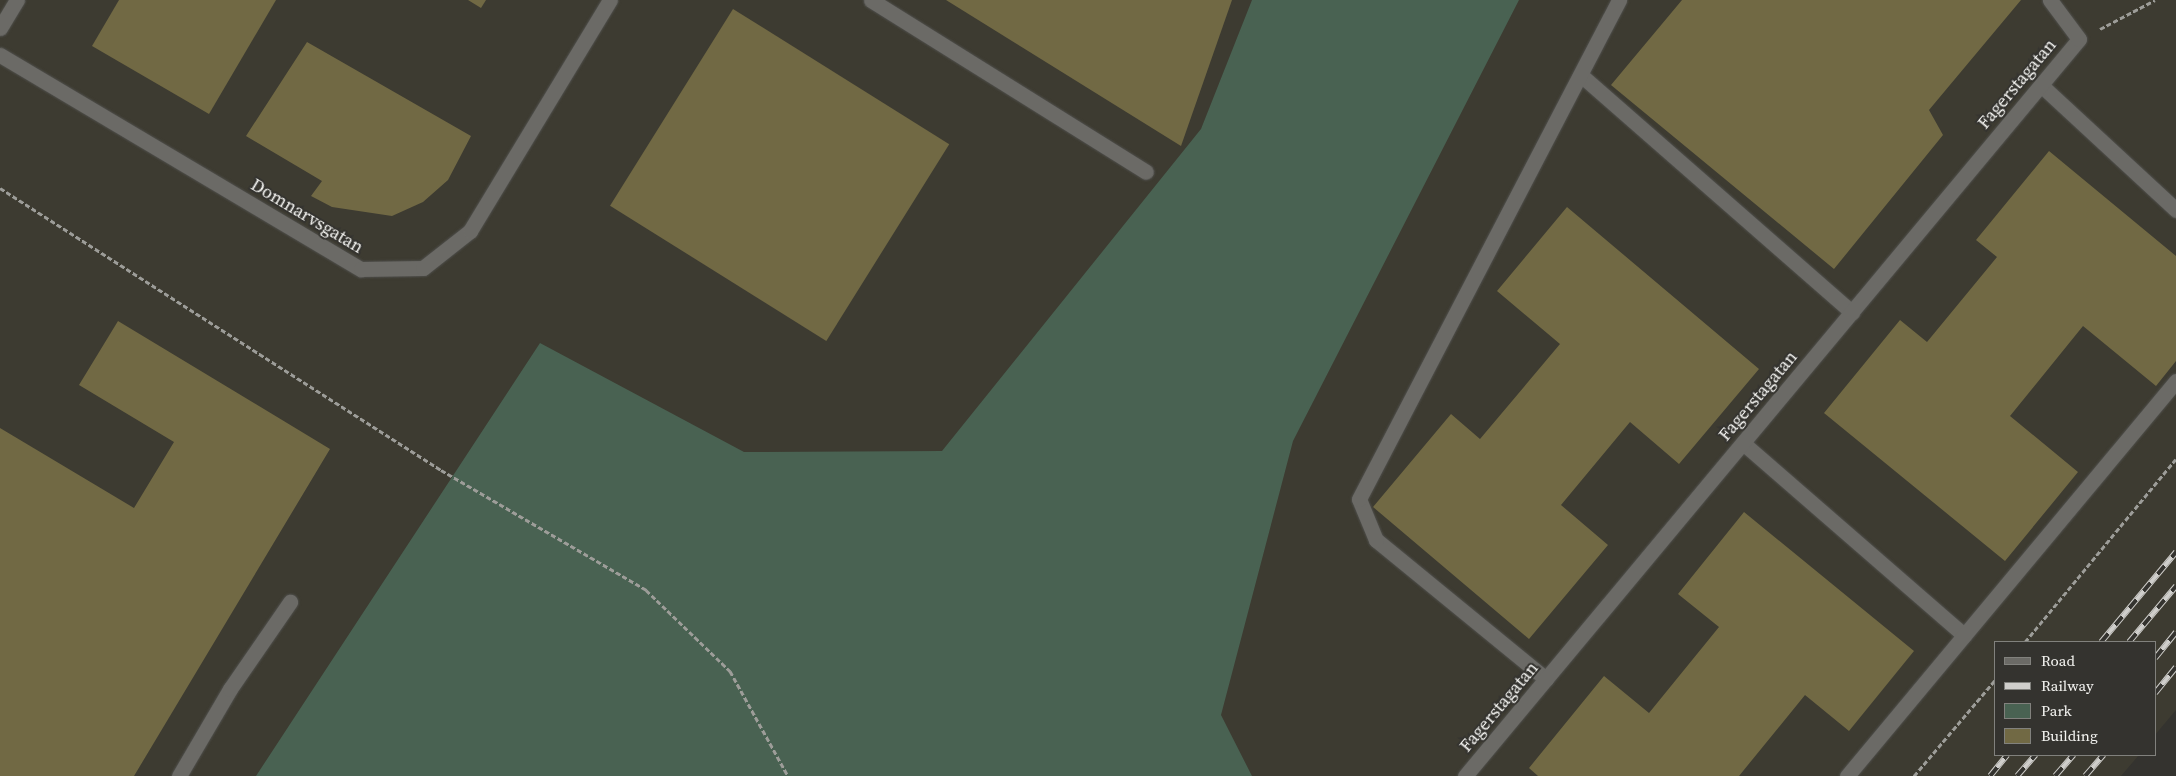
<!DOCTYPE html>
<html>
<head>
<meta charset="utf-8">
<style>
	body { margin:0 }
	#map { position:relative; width:2176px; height:776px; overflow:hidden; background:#34332f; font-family:"Source Serif 4",serif }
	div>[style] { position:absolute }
	.built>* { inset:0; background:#3d3b31 }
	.green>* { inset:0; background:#496252 }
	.building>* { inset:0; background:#716944; transform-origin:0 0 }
	.path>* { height:3px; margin-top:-1.5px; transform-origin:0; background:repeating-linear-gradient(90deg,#9d9d99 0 5px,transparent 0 7.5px) }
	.roads { filter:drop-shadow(0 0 1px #4f4f4c) drop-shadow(0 0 1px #4f4f4c) }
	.minor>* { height:15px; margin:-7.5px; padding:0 7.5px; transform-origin:7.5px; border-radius:7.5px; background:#6b6a66 }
	.rail>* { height:5.5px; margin-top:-2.75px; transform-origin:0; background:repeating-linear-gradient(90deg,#34332f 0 11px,#cfcecb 0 22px); box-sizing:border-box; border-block:1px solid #cfcecb }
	span { translate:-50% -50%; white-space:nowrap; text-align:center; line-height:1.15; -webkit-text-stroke:4px #34332f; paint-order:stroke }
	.street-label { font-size:18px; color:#f5f5f2 }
	.legend { position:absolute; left:1994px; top:641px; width:162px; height:115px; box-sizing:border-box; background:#34332f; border:1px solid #81817d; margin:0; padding:6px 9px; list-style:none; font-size:15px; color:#f5f5f2 }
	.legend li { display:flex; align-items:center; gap:10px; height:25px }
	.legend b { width:25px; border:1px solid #81817d }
</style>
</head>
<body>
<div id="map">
	<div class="built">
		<i style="clip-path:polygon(0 0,2176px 0,2176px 710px,2155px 735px,2155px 642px,1995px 642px,1995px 755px,2139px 755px,2121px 776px,0 776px)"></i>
	</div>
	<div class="green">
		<i style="clip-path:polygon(1252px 0,1519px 0,1293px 441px,1221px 715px,1252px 776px,256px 776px,540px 343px,744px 452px,942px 451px,1201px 129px)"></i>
	</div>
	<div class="building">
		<i style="clip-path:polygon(119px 0,276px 0,209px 114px,92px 46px)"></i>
		<i style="clip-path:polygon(468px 0,486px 0,481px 8px)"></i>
		<i style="clip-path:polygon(946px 0,1232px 0,1181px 146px)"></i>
		<i style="clip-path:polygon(1682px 0,2021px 0,1929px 110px,1943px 135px,1834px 269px,1611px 85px)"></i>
		<i style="left:733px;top:9px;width:255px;height:232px;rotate:32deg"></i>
		<i style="clip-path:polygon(307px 42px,471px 136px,448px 180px,423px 202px,392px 216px,332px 207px,311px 196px,322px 181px,246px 136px)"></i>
		<i style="clip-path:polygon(2049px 151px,2176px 256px,2176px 361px,2156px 386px,2083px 326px,2010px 416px,2078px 472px,2005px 561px,1824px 413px,1900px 320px,1927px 342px,1997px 257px,1976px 240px)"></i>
		<i style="clip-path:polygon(1567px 207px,1759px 369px,1679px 464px,1630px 422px,1561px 505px,1608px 545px,1529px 639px,1373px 507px,1451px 414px,1480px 439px,1560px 344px,1497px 291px)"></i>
		<i style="clip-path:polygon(118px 321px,330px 449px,134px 776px,0 776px,0 428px,134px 508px,174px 442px,79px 385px)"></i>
		<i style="clip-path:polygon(1744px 512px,1914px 651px,1849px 731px,1805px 695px,1739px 776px,1538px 776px,1529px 768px,1604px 676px,1649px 713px,1719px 627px,1678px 594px)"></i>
	</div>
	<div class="path">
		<i style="left:2100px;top:29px;width:62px;rotate:-27.8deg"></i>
		<i style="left:0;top:188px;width:523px;rotate:32.6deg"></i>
		<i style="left:441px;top:470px;width:238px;rotate:30.3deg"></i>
		<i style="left:646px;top:590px;width:117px;rotate:44deg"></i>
		<i style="left:730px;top:671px;width:120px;rotate:61.1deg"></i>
		<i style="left:2025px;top:642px;width:237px;rotate:-50.5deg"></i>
		<i style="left:1914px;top:776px;width:126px;rotate:-49.8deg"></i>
	</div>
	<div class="roads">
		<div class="minor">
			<i style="left:871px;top:0;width:324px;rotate:32deg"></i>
			<i style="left:0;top:28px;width:33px;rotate:-59deg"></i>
			<i style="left:0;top:55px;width:420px;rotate:30.7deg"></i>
			<i style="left:361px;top:269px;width:62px;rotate:-0.9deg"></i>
			<i style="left:423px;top:268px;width:60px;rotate:-38.2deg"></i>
			<i style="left:470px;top:231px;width:270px;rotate:-58.8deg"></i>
			<i style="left:1582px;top:76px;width:359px;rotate:41.2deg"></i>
			<i style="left:2041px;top:85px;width:184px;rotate:42.8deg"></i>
			<i style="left:1743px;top:443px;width:293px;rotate:41deg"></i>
			<i style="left:1546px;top:679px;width:220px;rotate:-140.7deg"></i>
			<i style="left:1376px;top:540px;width:44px;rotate:-112.5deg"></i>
			<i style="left:1359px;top:499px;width:563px;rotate:-62.48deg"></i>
			<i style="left:179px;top:776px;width:101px;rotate:-59.6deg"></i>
			<i style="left:230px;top:689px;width:106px;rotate:-55.4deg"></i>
			<i style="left:1465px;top:776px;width:959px;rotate:-50.2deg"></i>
			<i style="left:2079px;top:39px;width:49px;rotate:-126.6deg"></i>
			<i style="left:1847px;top:776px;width:514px;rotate:-50.21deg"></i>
		</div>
	</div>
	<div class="rail">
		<i style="left:2101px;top:642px;width:117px;rotate:-50.2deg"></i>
		<i style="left:2129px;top:642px;width:73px;rotate:-50deg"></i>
		<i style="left:2155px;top:658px;width:33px;rotate:-51deg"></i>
		<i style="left:2155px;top:693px;width:33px;rotate:-51deg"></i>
		<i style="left:1990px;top:776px;width:27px;rotate:-51deg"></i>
		<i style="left:2017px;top:776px;width:28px;rotate:-49deg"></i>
		<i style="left:2055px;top:776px;width:28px;rotate:-49deg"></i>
		<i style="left:2085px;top:776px;width:28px;rotate:-49deg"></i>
	</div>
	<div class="street-label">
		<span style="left:2017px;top:84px;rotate:-50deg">Fagerstagatan</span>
		<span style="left:307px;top:216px;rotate:31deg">Domnarvsgatan</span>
		<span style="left:1758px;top:396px;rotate:-50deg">Fagerstagatan</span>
		<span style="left:1499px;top:707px;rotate:-50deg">Fagerstagatan</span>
	</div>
	<ul class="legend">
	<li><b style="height:6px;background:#6b6a66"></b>Road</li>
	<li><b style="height:6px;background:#cfcecb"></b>Railway</li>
	<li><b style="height:14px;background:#496252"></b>Park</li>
	<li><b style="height:14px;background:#716944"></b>Building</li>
	</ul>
</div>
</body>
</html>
